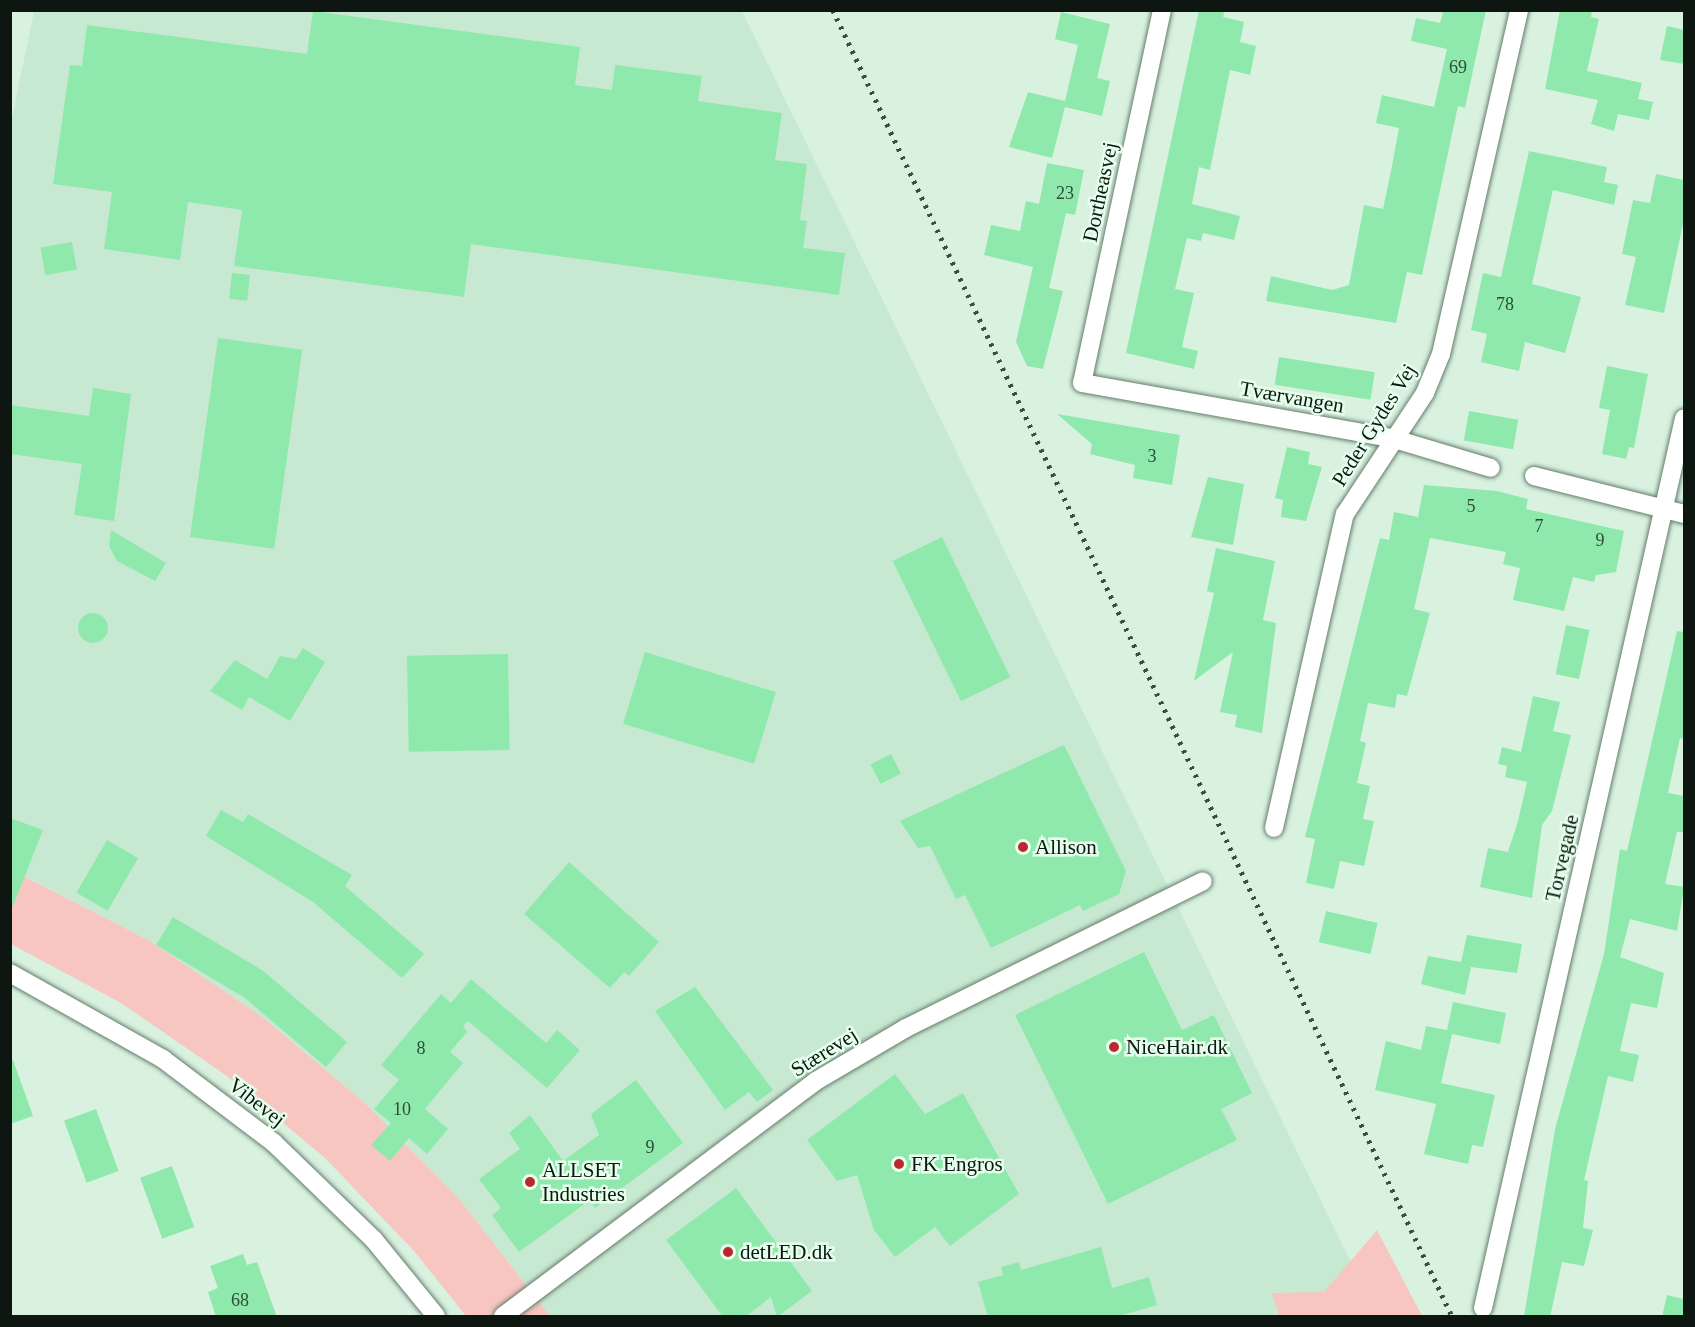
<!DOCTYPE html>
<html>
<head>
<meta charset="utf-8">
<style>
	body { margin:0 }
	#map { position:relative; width:1695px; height:1327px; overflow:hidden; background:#d8f2df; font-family:Georgia,serif }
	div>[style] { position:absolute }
	.built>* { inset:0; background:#c8e9d1 }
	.green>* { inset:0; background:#f7c6c1 }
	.building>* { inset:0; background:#8fe9ad; transform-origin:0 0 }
	.round { border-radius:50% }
	.roads { filter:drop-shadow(0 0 2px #657c6b) drop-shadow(0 0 2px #657c6b) }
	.street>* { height:18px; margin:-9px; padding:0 9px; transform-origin:9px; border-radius:9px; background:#fff }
	.rail>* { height:4.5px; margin-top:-2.25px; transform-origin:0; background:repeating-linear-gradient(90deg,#3e4b42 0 3px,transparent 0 9px) }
	.dots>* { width:16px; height:16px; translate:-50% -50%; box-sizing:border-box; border:3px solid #e5ffec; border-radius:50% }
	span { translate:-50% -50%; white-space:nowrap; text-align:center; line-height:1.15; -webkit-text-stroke:5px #e5ffec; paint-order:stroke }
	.number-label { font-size:18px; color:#2e4b37 }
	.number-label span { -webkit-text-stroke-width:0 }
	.street-label { font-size:21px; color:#0d1610 }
	.poi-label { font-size:21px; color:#0d1610 }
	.left { translate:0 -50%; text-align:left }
	.frame { position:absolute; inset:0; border:12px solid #0d1610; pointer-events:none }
</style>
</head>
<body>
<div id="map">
	<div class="built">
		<i style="clip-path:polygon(34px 11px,742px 11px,1377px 1316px,550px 1316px,460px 1200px,365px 1103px,261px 1016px,148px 940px,11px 869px,10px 128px)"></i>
	</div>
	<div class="green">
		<i style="clip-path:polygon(10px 869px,148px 940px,261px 1016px,365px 1103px,460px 1200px,550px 1316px,466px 1316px,414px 1251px,325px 1158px,227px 1076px,121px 1003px,11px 944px)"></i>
		<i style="clip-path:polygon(1377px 1230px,1422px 1316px,1279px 1316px,1272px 1293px,1324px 1292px)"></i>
	</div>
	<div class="building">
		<i style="clip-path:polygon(1199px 10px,1225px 10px,1223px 17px,1244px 22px,1240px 42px,1256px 46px,1250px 75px,1230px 70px,1210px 170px,1199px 167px,1192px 204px,1240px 216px,1234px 240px,1203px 233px,1201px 241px,1187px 238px,1175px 289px,1194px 293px,1182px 347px,1198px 351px,1194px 369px,1126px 353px)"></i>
		<i style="clip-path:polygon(1458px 10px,1486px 10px,1465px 108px,1458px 106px,1422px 275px,1407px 272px,1396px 323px,1266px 301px,1271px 276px,1332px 290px,1349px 285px,1364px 205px,1383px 209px,1391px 171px,1399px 128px,1376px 123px,1382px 95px,1434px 107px,1447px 49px,1411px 41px,1416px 18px,1440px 23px,1443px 12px)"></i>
		<i style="clip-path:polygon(1560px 10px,1592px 10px,1591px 17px,1599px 19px,1587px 71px,1642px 83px,1638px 99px,1653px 102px,1649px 120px,1618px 114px,1614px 131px,1591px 124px,1598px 100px,1545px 89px)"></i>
		<i style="clip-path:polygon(313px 11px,580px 47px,575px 85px,612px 90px,615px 65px,702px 76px,698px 101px,782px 113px,775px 160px,807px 164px,800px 220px,807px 221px,803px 248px,845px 253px,839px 295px,471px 244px,464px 297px,234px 266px,242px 210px,188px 202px,180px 260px,104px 249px,112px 192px,53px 184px,70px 65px,82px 66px,87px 25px,307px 54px)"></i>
		<i style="clip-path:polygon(1061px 12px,1110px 24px,1097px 78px,1110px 81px,1102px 116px,1065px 107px,1052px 158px,1009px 147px,1028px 92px,1065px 101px,1078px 45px,1055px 39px)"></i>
		<i style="clip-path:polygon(1667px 26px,1684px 30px,1684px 64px,1660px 60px)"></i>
		<i style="clip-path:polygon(1529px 151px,1607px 167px,1604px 182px,1618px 185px,1614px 205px,1553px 190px,1532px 284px,1581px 297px,1565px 353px,1525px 342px,1519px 371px,1481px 362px,1487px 334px,1471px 330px,1483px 273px,1501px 277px)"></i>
		<i style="clip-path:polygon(1047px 163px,1084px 170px,1075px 215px,1066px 213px,1049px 288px,1063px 291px,1043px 369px,1027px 366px,1016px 342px,1033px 267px,984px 255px,991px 225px,1020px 231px,1026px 201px,1039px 204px)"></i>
		<i style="clip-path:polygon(1656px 174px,1684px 180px,1684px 219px,1664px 313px,1625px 305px,1636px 257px,1622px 254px,1633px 200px,1650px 203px)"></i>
		<i style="left:72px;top:242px;width:28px;height:32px;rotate:80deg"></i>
		<i style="left:232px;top:273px;width:18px;height:26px;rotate:6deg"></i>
		<i style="left:218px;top:338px;width:85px;height:201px;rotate:8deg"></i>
		<i style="left:1279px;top:357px;width:97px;height:28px;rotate:9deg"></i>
		<i style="clip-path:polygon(1607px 366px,1648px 374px,1634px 448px,1629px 447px,1626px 459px,1602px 454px,1610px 410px,1599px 408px)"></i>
		<i style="clip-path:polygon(93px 388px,131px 394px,114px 521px,74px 515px,82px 464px,10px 454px,10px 405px,89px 416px)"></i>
		<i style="left:1469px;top:411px;width:50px;height:30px;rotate:10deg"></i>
		<i style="clip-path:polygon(1057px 414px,1180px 435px,1172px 485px,1133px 478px,1135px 465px,1090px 454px,1092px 444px)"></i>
		<i style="clip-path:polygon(1287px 447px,1310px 452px,1308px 464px,1322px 467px,1306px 521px,1281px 517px,1283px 500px,1275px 498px)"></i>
		<i style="clip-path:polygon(1208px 477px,1244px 484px,1233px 545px,1191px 537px)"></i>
		<i style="clip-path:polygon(1424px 485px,1497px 491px,1528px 499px,1526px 509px,1624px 531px,1616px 572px,1596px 575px,1594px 582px,1573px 577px,1564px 611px,1513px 600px,1520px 568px,1503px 564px,1506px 552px,1430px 538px,1414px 609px,1430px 613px,1407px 696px,1397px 694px,1395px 708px,1368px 703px,1360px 741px,1366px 743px,1357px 783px,1370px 786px,1363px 819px,1374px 821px,1364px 866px,1340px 861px,1334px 889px,1306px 883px,1315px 839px,1305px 837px,1380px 538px,1389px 540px,1394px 512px,1418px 517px)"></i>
		<i style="clip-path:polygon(111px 530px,166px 563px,155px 581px,117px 561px,109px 546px)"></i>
		<i style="left:942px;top:537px;width:156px;height:55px;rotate:64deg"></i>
		<i style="clip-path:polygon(1216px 548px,1275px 561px,1263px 620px,1276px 623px,1262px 733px,1235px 727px,1237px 715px,1220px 712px,1233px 652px,1194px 681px,1214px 593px,1207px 591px)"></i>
		<i class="round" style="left:78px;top:613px;width:30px;height:30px"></i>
		<i style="left:1566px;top:625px;width:24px;height:50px;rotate:12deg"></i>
		<i style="clip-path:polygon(1677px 631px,1684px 632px,1684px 739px,1680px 738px,1668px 793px,1684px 796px,1684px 832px,1677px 832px,1665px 884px,1684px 887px,1677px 931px,1630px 919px,1620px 957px,1664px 973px,1657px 1008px,1631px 1003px,1620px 1051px,1639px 1055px,1633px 1082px,1608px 1076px,1584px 1180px,1588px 1181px,1583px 1228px,1593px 1230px,1584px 1266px,1562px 1262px,1550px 1317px,1524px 1317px,1555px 1129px,1604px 954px,1620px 849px,1627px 851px)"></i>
		<i style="clip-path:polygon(303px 648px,325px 662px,290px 721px,249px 697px,242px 710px,210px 691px,235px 660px,267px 679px,280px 656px,296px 659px)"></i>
		<i style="left:645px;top:652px;width:137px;height:75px;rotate:17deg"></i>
		<i style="left:508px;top:654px;width:96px;height:101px;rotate:89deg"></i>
		<i style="clip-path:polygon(1533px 696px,1560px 702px,1553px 731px,1571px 735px,1552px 811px,1542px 825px,1532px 898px,1480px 887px,1488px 848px,1508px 852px,1518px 821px,1527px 782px,1505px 777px,1507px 766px,1498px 764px,1502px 747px,1521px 752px)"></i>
		<i style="clip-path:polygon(1064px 745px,1126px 871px,1119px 894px,1083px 911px,1080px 905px,991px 948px,965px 895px,956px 899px,930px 846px,918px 848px,900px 821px)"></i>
		<i style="left:891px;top:754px;width:22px;height:23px;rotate:63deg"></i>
		<i style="clip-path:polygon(221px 810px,243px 822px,248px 814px,352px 875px,345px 886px,424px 954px,402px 978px,313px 902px,206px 836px)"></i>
		<i style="clip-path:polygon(10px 818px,43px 830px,13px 906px,10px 906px)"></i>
		<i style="left:107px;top:840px;width:36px;height:61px;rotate:30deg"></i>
		<i style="clip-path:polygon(569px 862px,659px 942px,629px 976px,624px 972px,610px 988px,524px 914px)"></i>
		<i style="left:1326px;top:911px;width:53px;height:32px;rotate:13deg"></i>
		<i style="clip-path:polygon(173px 917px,262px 970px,347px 1042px,326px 1067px,245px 998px,156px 945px)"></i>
		<i style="clip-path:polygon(1467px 935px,1522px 944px,1517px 973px,1471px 967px,1465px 995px,1421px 984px,1428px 956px,1461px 962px)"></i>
		<i style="clip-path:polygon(1144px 952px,1182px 1030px,1214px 1015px,1252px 1093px,1221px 1109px,1237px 1140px,1108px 1204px,1015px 1015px)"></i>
		<i style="clip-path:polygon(471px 979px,546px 1043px,557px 1030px,580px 1050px,547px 1088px,468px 1021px,463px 1026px,467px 1032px,450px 1052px,463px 1063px,425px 1109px,448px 1129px,427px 1154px,409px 1138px,390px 1161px,371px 1145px,391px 1123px,374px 1109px,399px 1080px,381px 1065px,441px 994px,451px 1003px)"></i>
		<i style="clip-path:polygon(695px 987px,773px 1090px,757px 1102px,749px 1092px,725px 1110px,655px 1011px)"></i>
		<i style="clip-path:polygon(1453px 1002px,1506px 1013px,1500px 1044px,1452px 1034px,1441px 1083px,1495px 1095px,1483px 1147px,1472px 1145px,1468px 1164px,1424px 1154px,1436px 1104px,1375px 1090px,1386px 1041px,1421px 1050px,1426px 1026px,1447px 1030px)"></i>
		<i style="clip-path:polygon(13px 1060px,33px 1116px,10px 1124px,10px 1061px)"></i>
		<i style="clip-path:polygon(895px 1074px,925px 1114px,963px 1093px,1019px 1194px,950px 1246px,935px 1227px,895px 1257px,874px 1230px,857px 1175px,837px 1181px,807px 1140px)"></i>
		<i style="clip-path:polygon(636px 1080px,683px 1143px,595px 1208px,590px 1200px,519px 1252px,492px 1215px,501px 1208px,479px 1179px,520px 1149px,509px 1133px,530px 1115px,563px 1161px,599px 1135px,591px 1114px)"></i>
		<i style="left:96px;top:1109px;width:66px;height:34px;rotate:70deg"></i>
		<i style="left:172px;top:1166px;width:65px;height:34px;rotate:70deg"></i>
		<i style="clip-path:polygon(736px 1188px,812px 1291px,777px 1317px,771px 1297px,745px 1317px,723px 1317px,666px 1240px)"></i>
		<i style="clip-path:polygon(1101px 1247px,1112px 1288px,1149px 1277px,1157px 1305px,1116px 1317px,988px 1317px,978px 1282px,1003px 1275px,1001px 1267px,1019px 1262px,1021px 1270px)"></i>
		<i style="clip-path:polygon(243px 1254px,247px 1265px,257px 1262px,277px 1317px,216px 1317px,208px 1292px,218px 1288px,210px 1266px)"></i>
		<i style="clip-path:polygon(1667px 1295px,1684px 1299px,1684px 1317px,1662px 1317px)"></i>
	</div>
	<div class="roads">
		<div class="street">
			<i style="left:1162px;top:10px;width:381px;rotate:102.1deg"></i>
			<i style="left:1082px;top:383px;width:314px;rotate:10.1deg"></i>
			<i style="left:1391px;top:438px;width:104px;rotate:16.7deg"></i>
			<i style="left:1534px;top:476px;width:155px;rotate:14.2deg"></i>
			<i style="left:1274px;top:828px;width:322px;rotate:-77.3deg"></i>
			<i style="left:1345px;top:514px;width:145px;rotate:-56.5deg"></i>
			<i style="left:1425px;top:393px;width:42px;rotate:-67.7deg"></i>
			<i style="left:1441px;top:354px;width:353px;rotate:-77.2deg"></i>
			<i style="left:10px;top:973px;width:176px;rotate:29.3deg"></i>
			<i style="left:163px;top:1059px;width:139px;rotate:37.1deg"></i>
			<i style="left:274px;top:1143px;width:139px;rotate:44.1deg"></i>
			<i style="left:374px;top:1240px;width:98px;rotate:50.8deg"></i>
			<i style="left:1483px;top:1308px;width:912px;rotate:-77.27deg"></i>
			<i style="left:503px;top:1316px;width:391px;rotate:-36.9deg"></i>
			<i style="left:816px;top:1081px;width:104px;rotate:-30.5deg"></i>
			<i style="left:906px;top:1028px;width:331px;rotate:-26.3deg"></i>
		</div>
	</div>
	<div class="rail">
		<i style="left:833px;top:10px;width:1445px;rotate:64.64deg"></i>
	</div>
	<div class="dots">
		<i style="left:1023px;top:847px;background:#b9292f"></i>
		<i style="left:1114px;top:1047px;background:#b9292f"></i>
		<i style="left:899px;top:1164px;background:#b9292f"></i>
		<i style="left:530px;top:1182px;background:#b9292f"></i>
		<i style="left:728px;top:1252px;background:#b9292f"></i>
	</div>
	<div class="number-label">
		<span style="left:1458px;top:67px">69</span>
		<span style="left:1065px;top:193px">23</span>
		<span style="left:1505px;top:304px">78</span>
		<span style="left:1152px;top:456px">3</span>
		<span style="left:1471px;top:506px">5</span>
		<span style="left:1539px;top:526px">7</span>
		<span style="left:1600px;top:540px">9</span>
		<span style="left:421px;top:1048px">8</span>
		<span style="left:402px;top:1109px">10</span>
		<span style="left:650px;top:1147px">9</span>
		<span style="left:240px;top:1300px">68</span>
	</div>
	<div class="street-label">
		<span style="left:1100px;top:192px;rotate:-78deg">Dortheasvej</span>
		<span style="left:1292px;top:397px;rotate:10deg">Tværvangen</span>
		<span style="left:1374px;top:425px;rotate:-58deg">Peder Gydes Vej</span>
		<span style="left:1562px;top:858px;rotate:-77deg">Torvegade</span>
		<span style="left:824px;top:1052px;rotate:-32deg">Stærevej</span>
		<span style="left:257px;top:1102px;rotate:38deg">Vibevej</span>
	</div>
	<div class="poi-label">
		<span class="left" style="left:1035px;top:847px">Allison</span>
		<span class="left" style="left:1126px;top:1047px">NiceHair.dk</span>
		<span class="left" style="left:911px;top:1164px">FK Engros</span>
		<span class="left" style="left:542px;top:1182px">ALLSET<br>Industries</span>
		<span class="left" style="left:740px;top:1252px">detLED.dk</span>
	</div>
	<div class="frame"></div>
</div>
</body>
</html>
